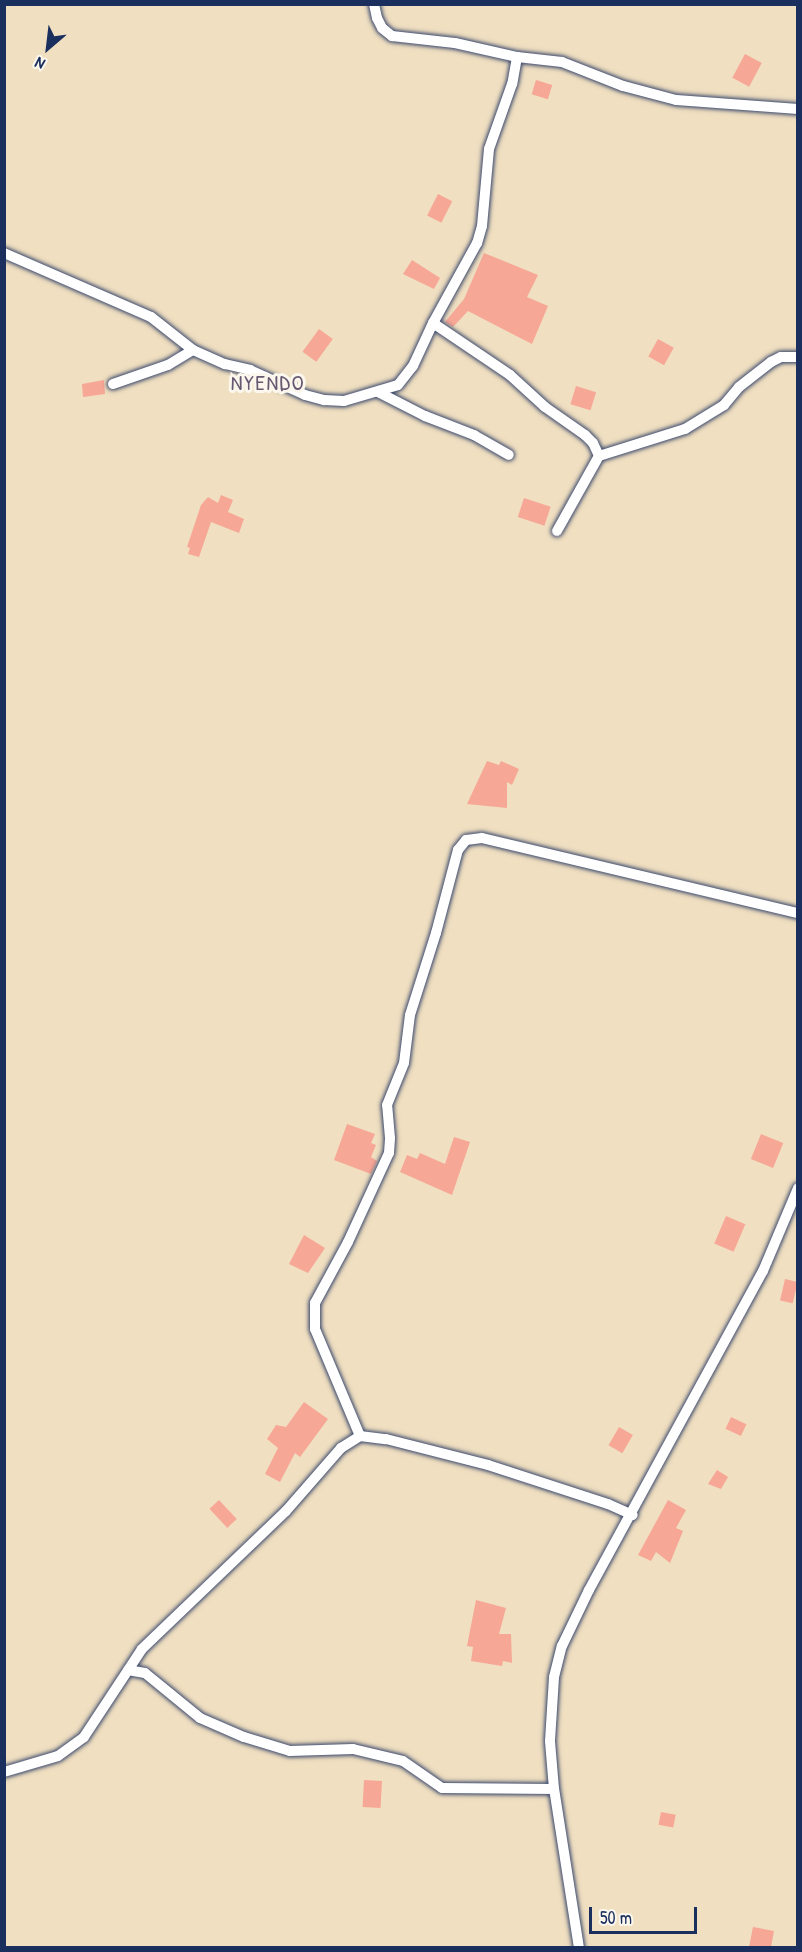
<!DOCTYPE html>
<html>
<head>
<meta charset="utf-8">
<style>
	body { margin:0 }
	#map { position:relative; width:802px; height:1952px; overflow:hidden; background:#f0dfc0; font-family:"Patrick Hand",sans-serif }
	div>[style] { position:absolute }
	.building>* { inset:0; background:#f7a796; transform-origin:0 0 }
	.roads { filter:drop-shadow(0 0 2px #3b496d) drop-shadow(0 0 2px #3b496d) }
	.street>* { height:10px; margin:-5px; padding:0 5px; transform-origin:5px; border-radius:5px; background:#fff }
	span { translate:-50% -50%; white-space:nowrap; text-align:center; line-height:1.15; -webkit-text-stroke:6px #fbf7ec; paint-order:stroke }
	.quarter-label { font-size:22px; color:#685972; letter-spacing:1.5px }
	.frame { position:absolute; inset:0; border:6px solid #1b2f5e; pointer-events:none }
	.north { position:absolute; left:18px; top:18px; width:60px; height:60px; -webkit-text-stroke:4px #fbf7ec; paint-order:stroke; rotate:208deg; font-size:16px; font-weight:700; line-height:24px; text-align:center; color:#1b2f5e }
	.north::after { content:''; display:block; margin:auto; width:21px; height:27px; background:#1b2f5e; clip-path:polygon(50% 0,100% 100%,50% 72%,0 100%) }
	.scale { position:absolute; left:589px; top:1907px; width:108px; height:27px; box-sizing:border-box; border:3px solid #1b2f5e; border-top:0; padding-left:8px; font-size:18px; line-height:21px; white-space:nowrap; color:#1b2f5e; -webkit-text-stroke:4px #fbf7ec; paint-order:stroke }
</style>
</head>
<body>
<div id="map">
	<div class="building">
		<i style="left:745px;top:54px;width:19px;height:27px;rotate:28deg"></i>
		<i style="left:536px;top:80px;width:17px;height:15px;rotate:17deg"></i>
		<i style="left:438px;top:194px;width:16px;height:24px;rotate:27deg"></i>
		<i style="clip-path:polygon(484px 253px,538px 275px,527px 297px,548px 306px,532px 344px,468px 311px,453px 327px,445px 322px,464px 299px)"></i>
		<i style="clip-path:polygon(412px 260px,440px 278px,434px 289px,403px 274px)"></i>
		<i style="left:319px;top:329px;width:17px;height:28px;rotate:36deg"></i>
		<i style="left:658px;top:339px;width:18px;height:20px;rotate:29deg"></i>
		<i style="clip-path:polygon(104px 380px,105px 394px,83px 397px,82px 384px)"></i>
		<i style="left:576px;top:386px;width:21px;height:19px;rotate:17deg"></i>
		<i style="clip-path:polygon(221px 495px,233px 500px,228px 512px,244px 519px,239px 533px,211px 522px,199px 557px,188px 554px,190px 548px,187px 547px,201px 505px,208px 497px,218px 503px)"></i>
		<i style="left:524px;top:498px;width:28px;height:20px;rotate:18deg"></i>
		<i style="clip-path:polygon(487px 761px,499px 765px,501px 761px,519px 769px,512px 785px,507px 782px,507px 808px,467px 804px)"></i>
		<i style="clip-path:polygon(347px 1124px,375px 1134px,371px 1143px,376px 1145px,371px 1157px,377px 1161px,371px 1174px,334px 1160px)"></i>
		<i style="left:761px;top:1134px;width:24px;height:27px;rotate:22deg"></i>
		<i style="clip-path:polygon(454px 1137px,470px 1142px,452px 1195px,400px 1172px,407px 1155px,417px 1159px,420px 1153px,445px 1164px)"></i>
		<i style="left:726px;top:1216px;width:21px;height:30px;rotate:23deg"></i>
		<i style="clip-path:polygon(304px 1235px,325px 1248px,308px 1273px,289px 1264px)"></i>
		<i style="left:785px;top:1279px;width:13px;height:22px;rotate:13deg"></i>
		<i style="clip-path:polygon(304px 1402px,328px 1419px,300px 1457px,295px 1453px,280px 1482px,265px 1474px,278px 1448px,267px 1439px,276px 1425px,286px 1427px)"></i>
		<i style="left:731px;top:1417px;width:17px;height:13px;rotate:25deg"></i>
		<i style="left:619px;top:1427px;width:16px;height:21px;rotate:30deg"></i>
		<i style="clip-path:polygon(717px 1470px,728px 1477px,721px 1489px,708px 1484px)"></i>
		<i style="left:219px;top:1500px;width:26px;height:13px;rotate:47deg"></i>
		<i style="clip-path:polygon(668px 1500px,686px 1510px,676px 1528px,683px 1531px,670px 1563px,656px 1552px,651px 1561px,638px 1555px)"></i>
		<i style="clip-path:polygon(476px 1600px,506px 1608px,499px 1634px,511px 1634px,512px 1663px,503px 1661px,502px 1666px,471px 1661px,473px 1647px,467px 1646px)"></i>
		<i style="left:364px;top:1780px;width:18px;height:27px;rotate:3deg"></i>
		<i style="left:661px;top:1812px;width:15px;height:13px;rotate:11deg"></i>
		<i style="clip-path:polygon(753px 1927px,774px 1931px,771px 1947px,749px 1947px)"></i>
	</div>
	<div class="roads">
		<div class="street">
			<i style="left:374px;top:4px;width:14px;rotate:78deg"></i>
			<i style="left:377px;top:18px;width:11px;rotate:63deg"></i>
			<i style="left:382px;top:28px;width:13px;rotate:39deg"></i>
			<i style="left:392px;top:36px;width:63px;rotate:6.3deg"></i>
			<i style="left:455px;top:43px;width:64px;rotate:12.7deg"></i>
			<i style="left:798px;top:109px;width:122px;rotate:-175.8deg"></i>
			<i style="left:676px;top:100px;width:55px;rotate:-165.2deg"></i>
			<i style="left:623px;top:86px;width:66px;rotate:-158.5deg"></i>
			<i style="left:562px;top:62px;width:45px;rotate:-173.7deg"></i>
			<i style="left:517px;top:57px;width:27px;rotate:100deg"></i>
			<i style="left:512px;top:84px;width:69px;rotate:109.5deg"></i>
			<i style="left:489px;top:149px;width:77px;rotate:95.2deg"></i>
			<i style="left:482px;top:226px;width:18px;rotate:106deg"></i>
			<i style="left:477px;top:243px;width:91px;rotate:118.8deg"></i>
			<i style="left:433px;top:323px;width:93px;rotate:34deg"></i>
			<i style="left:510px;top:375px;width:47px;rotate:42.4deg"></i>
			<i style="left:545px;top:407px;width:49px;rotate:35deg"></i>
			<i style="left:585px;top:435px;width:11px;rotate:45deg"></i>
			<i style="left:593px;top:443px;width:14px;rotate:65deg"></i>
			<i style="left:599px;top:456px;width:90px;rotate:-17.4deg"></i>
			<i style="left:685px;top:429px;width:46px;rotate:-31.6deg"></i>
			<i style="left:724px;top:405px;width:23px;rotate:-50deg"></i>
			<i style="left:739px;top:387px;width:41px;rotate:-38deg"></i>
			<i style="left:771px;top:362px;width:11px;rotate:-27deg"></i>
			<i style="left:781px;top:357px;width:17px"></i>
			<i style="left:4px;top:253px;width:160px;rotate:23.5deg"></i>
			<i style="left:151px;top:317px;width:53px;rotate:38.2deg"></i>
			<i style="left:113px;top:384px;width:58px;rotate:-19.1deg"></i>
			<i style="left:168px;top:365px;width:29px;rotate:-31deg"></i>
			<i style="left:193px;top:350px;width:35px;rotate:24deg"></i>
			<i style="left:225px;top:364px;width:26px;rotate:13deg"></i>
			<i style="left:250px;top:370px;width:60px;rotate:24.4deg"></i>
			<i style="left:305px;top:395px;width:20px;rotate:15deg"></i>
			<i style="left:324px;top:400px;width:20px;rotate:3deg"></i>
			<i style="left:344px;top:401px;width:56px;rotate:-16.5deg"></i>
			<i style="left:398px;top:385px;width:24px;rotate:-52deg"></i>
			<i style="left:413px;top:366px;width:47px;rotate:-65.1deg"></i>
			<i style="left:378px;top:392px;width:53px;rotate:27.1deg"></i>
			<i style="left:425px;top:416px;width:53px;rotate:21.2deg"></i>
			<i style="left:474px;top:435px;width:40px;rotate:29.7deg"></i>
			<i style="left:557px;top:531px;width:86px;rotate:-60.8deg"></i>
			<i style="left:360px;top:1436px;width:116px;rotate:-112.8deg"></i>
			<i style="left:315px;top:1329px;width:26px;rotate:-90deg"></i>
			<i style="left:315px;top:1303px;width:69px;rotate:-61.6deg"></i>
			<i style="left:348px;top:1242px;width:98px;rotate:-65.3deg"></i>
			<i style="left:389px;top:1153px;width:15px;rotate:-86deg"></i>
			<i style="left:390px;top:1138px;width:33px;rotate:-95deg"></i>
			<i style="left:387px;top:1105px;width:45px;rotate:-68deg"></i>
			<i style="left:404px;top:1063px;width:48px;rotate:-82.9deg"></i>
			<i style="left:410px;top:1015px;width:86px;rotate:-72.4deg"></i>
			<i style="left:436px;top:933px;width:86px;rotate:-75.2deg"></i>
			<i style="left:458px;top:850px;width:13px;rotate:-51deg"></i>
			<i style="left:466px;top:840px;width:16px;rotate:-7deg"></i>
			<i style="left:482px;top:838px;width:325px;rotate:13.4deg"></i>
			<i style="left:128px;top:1670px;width:17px;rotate:10deg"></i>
			<i style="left:145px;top:1673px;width:71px;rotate:39.3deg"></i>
			<i style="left:200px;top:1718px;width:48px;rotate:23.4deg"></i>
			<i style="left:244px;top:1737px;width:48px;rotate:16.9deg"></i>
			<i style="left:290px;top:1751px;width:63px;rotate:-1.8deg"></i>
			<i style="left:353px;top:1749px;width:51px;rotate:13.5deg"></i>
			<i style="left:403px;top:1761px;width:47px;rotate:34.7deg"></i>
			<i style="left:442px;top:1788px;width:112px;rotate:0.5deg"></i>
			<i style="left:4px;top:1772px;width:56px;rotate:-16.5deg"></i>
			<i style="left:58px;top:1756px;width:32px;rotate:-36deg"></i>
			<i style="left:84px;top:1737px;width:105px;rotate:-56.6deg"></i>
			<i style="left:142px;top:1649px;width:199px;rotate:-43.8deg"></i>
			<i style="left:286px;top:1511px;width:84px;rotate:-48.9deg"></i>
			<i style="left:341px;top:1448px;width:22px;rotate:-32deg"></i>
			<i style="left:360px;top:1436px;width:26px;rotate:7deg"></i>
			<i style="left:386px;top:1439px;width:105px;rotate:14.3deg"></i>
			<i style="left:488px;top:1465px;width:126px;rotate:18deg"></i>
			<i style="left:608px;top:1504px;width:27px;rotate:24deg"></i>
			<i style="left:579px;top:1948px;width:161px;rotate:-98.9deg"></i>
			<i style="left:554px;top:1789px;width:48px;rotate:-94.8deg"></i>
			<i style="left:550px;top:1741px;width:64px;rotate:-86.4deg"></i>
			<i style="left:554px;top:1677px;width:32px;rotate:-76deg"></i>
			<i style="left:562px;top:1646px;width:62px;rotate:-64.3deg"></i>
			<i style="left:589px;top:1590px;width:363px;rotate:-61.4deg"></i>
			<i style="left:763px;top:1271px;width:90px;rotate:-67.1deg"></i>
		</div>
	</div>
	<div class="quarter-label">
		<span style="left:268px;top:383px">NYENDO</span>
	</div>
	<div class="frame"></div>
	<div class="north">N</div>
	<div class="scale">50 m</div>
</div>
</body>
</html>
